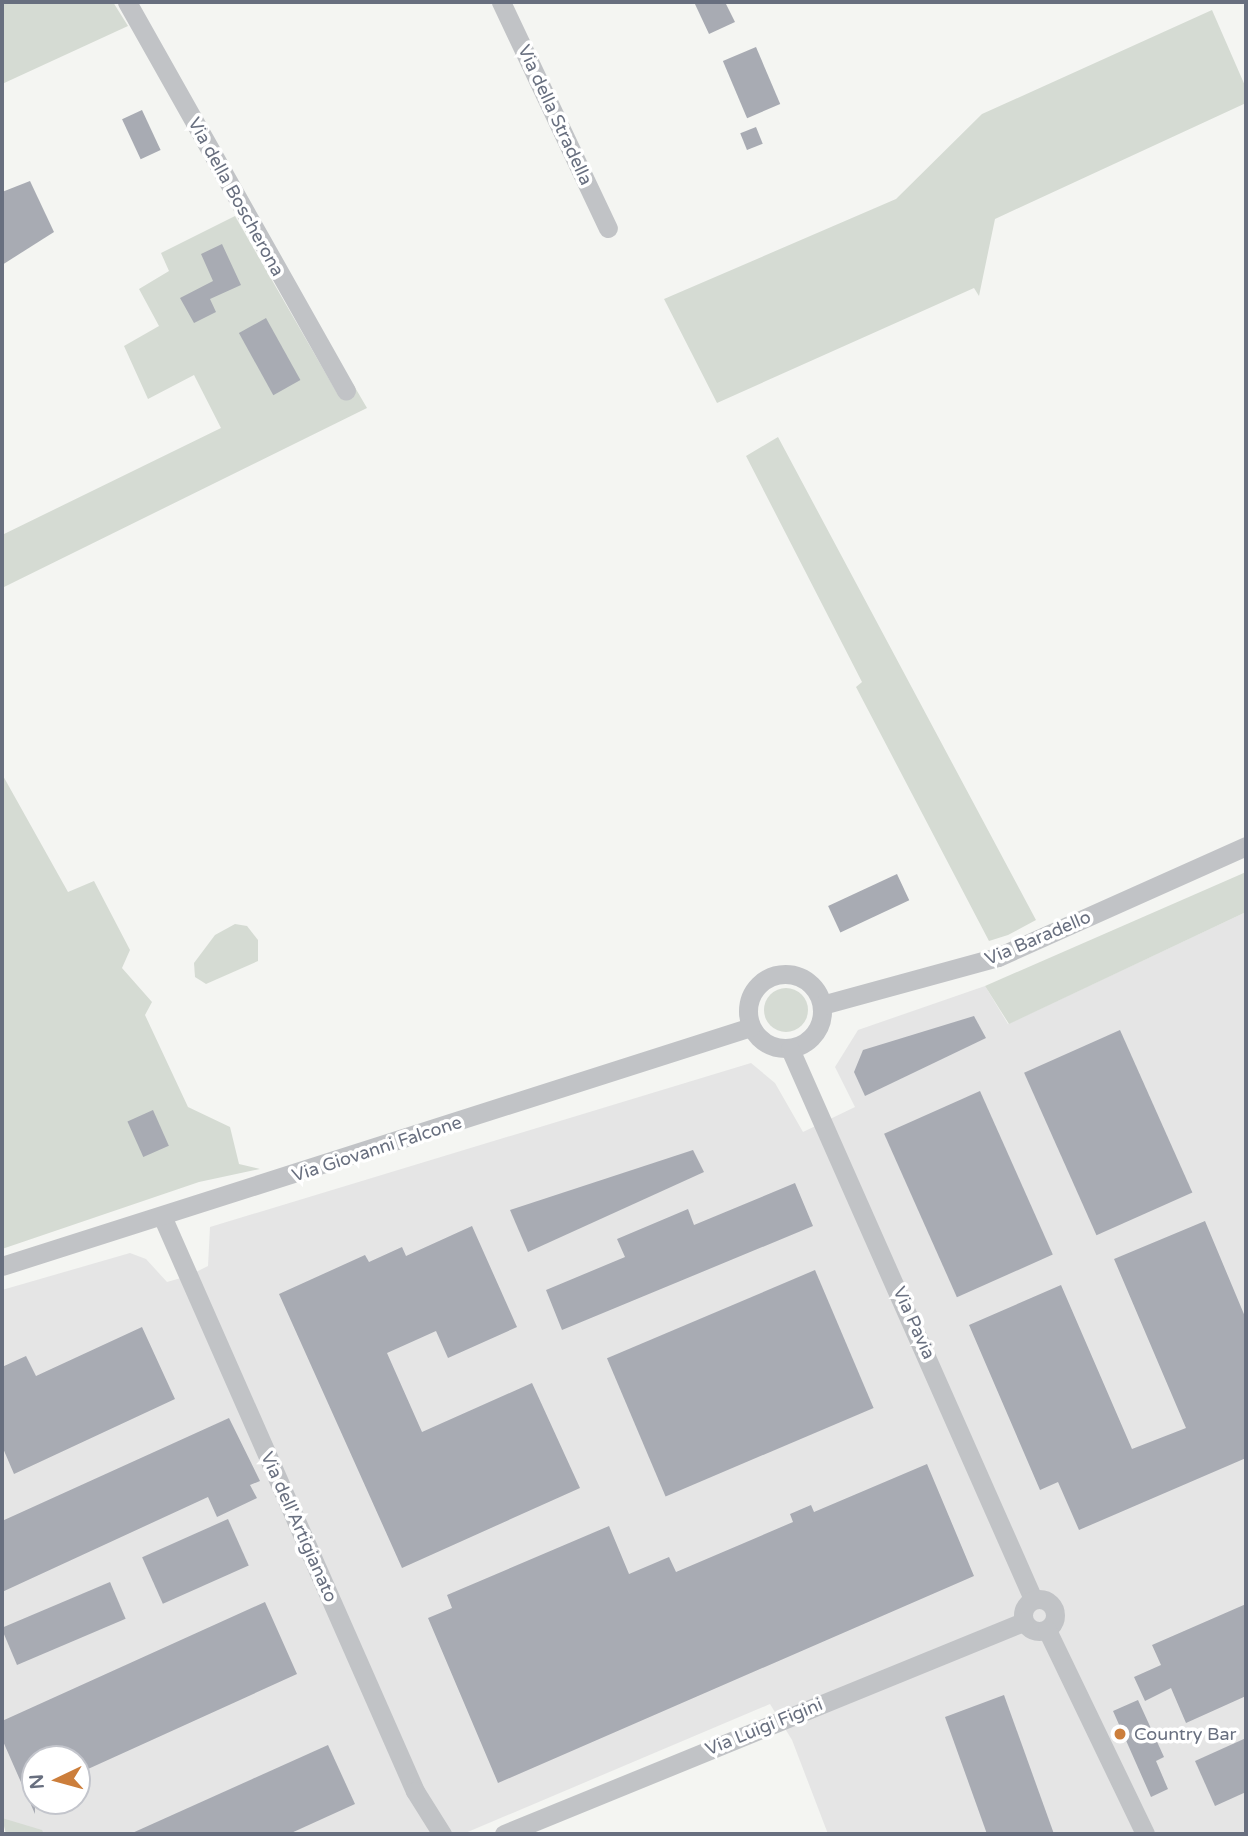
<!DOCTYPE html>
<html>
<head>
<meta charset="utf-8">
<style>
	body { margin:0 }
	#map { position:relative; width:1248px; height:1836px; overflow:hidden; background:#f4f5f2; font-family:"Varela Round",sans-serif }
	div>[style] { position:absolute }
	.built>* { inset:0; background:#e5e5e5 }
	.green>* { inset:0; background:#d5dbd3 }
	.round { border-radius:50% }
	.building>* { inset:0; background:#a8abb3; transform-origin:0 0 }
	.minor>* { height:19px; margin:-9.5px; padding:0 9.5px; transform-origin:9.5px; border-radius:9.5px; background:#c1c3c6 }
	.minor>.ring { margin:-9.5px; padding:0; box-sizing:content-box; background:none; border:19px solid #c1c3c6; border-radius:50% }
	.dots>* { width:19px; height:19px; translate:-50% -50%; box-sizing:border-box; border:4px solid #fff; border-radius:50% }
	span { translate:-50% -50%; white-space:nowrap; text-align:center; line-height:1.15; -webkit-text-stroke:7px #fff; paint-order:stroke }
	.street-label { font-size:18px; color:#686f7f }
	.poi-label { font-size:18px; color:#686f7f }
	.left { translate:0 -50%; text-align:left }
	.frame { position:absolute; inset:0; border:4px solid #686f7f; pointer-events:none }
	.north { position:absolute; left:21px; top:1745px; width:70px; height:70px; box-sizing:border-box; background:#fff; border:2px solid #c3c5cc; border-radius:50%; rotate:265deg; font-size:19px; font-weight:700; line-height:28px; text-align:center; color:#686f7f }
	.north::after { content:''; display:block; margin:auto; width:24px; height:32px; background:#cc7e3b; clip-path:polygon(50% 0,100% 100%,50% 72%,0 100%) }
</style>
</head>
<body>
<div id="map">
	<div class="built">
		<i style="clip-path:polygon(evenodd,1246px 912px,1246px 1834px,828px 1834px,792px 1740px,770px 1704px,463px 1834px,44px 1834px,3px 1821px,2px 1290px,130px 1253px,146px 1259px,167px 1282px,188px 1276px,208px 1266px,210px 1227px,751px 1063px,775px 1083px,803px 1132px,855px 1107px,835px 1067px,858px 1030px,985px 986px,1008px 1024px,1246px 912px,35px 1759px,77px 1759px,77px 1801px,35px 1801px,35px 1759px)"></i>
	</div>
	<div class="green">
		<i style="clip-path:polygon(2px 2px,113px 2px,128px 26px,2px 84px)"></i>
		<i style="clip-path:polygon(1212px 10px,1246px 88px,1246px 103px,995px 219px,979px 296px,974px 288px,717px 403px,664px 299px,896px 199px,982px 114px)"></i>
		<i style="clip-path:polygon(235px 216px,337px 393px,353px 384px,367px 408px,2px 588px,2px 535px,221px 428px,194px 375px,148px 399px,124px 346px,159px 326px,139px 289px,169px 271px,161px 253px)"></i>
		<i style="clip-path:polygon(778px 437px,1036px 920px,1008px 935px,989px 941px,856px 687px,862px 682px,746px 456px)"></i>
		<i style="clip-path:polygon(2px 774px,68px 892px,94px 881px,130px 950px,122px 968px,152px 1002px,145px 1015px,188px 1107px,230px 1127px,239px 1164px,260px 1169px,199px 1182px,2px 1249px)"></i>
		<i style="clip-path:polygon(1246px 872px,1246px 912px,1009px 1024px,985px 986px)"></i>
		<i style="clip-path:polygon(235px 924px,247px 926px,258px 940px,258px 961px,206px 984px,195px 977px,194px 963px,215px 935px)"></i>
		<i class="round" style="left:764px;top:988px;width:44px;height:44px"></i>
		<i style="clip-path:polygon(2px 1818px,42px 1830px,44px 1834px,6px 1834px)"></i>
	</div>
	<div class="building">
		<i style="clip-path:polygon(694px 2px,725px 2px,735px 22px,709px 34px)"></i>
		<i style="left:756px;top:47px;width:62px;height:36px;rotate:67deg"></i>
		<i style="left:142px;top:110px;width:44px;height:22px;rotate:65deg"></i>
		<i style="left:756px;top:127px;width:18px;height:17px;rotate:68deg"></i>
		<i style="clip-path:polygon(30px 181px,54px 232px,2px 265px,2px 192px)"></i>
		<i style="clip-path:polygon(222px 244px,241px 285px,210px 299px,216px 312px,194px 323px,180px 298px,213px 281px,201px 254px)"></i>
		<i style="left:266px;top:318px;width:71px;height:31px;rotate:61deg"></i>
		<i style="left:897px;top:874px;width:29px;height:76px;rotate:65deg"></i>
		<i style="clip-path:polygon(974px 1016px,986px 1038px,865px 1096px,854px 1072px,863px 1050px)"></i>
		<i style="left:1120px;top:1030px;width:178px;height:105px;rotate:66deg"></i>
		<i style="left:980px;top:1091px;width:179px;height:105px;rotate:66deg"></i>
		<i style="left:153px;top:1110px;width:39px;height:28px;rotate:66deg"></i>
		<i style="clip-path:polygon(693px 1150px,704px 1172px,528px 1252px,510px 1210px)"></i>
		<i style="clip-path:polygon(795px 1183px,813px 1226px,562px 1330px,546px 1290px,625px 1257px,617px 1239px,688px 1209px,694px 1225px)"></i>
		<i style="clip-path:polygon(1205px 1221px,1246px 1319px,1246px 1458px,1079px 1530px,1058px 1482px,1040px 1490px,969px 1325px,1061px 1285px,1132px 1449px,1186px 1428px,1114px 1259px)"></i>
		<i style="clip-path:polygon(472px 1226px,517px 1327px,448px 1358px,436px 1331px,387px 1353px,422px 1432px,532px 1383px,580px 1488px,402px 1568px,279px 1294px,365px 1255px,369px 1262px,402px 1247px,406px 1256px)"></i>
		<i style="left:815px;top:1270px;width:150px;height:226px;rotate:67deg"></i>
		<i style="clip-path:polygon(142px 1327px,175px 1399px,14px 1474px,2px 1446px,2px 1367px,26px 1356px,36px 1376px)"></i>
		<i style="clip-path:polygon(229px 1418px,260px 1481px,250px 1485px,257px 1498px,217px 1517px,208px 1497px,2px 1592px,2px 1521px)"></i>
		<i style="clip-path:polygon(927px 1464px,974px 1576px,498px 1783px,428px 1618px,452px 1608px,447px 1595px,609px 1526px,629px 1574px,669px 1557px,676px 1572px,793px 1522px,790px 1514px,811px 1505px,814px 1512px)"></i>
		<i style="left:228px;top:1519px;width:51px;height:94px;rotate:66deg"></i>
		<i style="left:110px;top:1582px;width:40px;height:118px;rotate:67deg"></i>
		<i style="clip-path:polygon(265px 1602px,297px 1674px,77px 1774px,77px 1759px,35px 1759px,35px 1814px,2px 1739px,2px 1721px)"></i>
		<i style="clip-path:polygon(1246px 1604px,1246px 1696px,1186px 1723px,1171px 1688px,1145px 1701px,1134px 1677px,1161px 1665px,1152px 1645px)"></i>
		<i style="clip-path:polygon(1004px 1695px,1054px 1834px,987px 1834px,945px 1717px)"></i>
		<i style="clip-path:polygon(1138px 1700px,1164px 1757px,1156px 1761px,1168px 1789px,1151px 1797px,1113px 1711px)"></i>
		<i style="clip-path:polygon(1246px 1738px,1246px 1792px,1215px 1806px,1195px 1761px)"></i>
		<i style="clip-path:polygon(328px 1745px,355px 1804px,289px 1834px,130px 1834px)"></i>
	</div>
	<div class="minor">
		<i style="left:127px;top:2px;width:446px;rotate:60.6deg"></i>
		<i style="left:501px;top:2px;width:250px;rotate:64.7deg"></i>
		<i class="ring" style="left:748px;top:974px;width:55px;height:55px"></i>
		<i style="left:822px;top:1005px;width:182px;rotate:-15.3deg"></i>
		<i style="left:998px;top:957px;width:272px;rotate:-24.1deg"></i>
		<i style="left:790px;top:1049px;width:601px;rotate:66.16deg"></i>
		<i style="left:162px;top:1216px;width:628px;rotate:66.25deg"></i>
		<i style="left:415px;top:1791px;width:51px;rotate:57.9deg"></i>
		<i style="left:2px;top:1266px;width:786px;rotate:-17.7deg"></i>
		<i class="ring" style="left:1023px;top:1599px;width:13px;height:13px"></i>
		<i style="left:1047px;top:1630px;width:226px;rotate:64.3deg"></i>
		<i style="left:504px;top:1834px;width:561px;rotate:-22.22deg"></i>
	</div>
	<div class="dots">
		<i style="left:1120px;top:1734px;background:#cc7e3b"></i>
	</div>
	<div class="street-label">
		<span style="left:555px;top:115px;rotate:65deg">Via della Stradella</span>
		<span style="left:236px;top:197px;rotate:61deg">Via della Boscherona</span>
		<span style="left:1038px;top:938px;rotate:-23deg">Via Baradello</span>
		<span style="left:377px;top:1149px;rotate:-18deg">Via Giovanni Falcone</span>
		<span style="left:914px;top:1323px;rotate:66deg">Via Pavia</span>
		<span style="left:299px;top:1527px;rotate:66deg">Via dell'Artigianato</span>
		<span style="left:764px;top:1727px;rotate:-22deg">Via Luigi Figini</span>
	</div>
	<div class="poi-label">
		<span class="left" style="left:1134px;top:1734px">Country Bar</span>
	</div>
	<div class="frame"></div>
	<div class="north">N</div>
</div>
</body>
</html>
